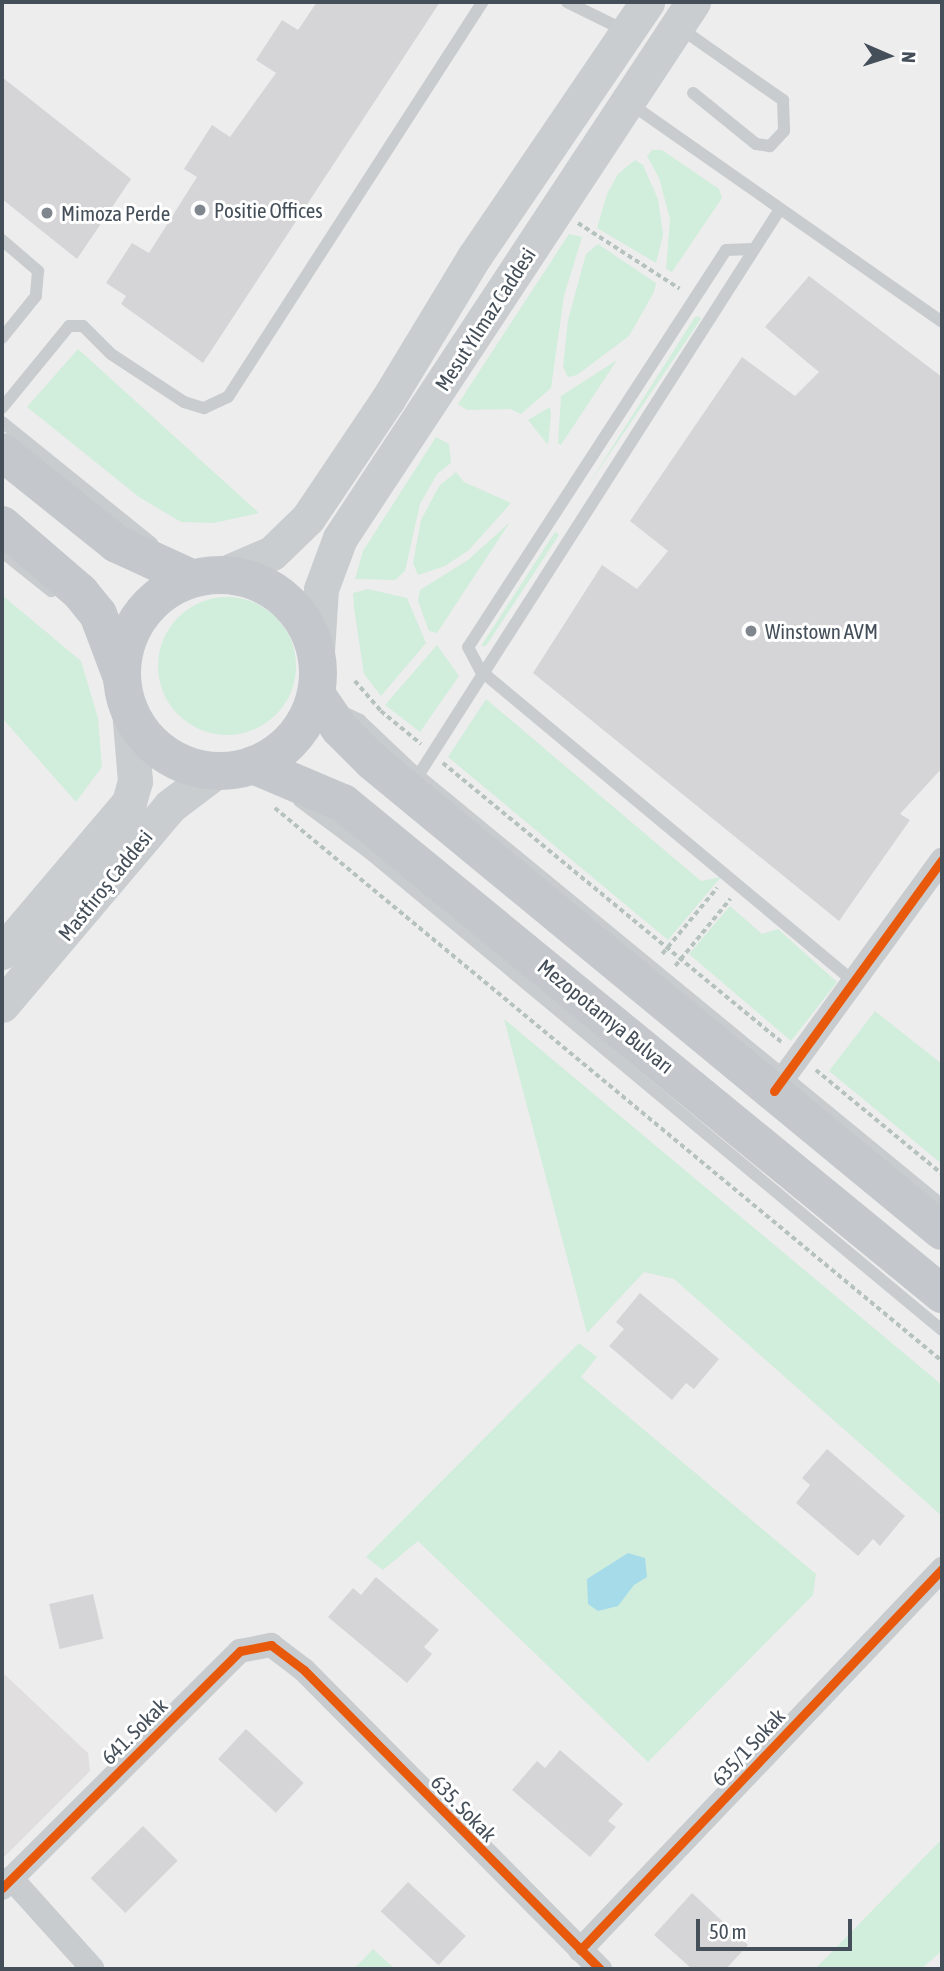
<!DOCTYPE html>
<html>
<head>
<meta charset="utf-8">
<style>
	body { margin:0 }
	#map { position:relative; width:944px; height:1971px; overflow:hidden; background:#eeeded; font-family:"Asap Condensed",sans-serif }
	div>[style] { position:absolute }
	.education>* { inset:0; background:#e0dedf }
	.green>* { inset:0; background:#d1eddc }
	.round { border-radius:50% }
	.water>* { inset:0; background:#a6dcea }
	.building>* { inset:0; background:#d5d5d7; transform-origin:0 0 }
	.path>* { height:3.5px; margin-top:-1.75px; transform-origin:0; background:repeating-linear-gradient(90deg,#b6c2be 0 5px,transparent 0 8.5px) }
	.lane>* { height:12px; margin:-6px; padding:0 6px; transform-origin:6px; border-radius:6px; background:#c9ccce }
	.street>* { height:24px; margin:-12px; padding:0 12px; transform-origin:12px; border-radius:12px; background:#c9ccce }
	.secondary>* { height:35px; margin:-17.5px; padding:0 17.5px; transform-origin:17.5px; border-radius:17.5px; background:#c9cdd0 }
	.primary>* { height:38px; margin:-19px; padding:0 19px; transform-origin:19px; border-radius:19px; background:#c4c8cc }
	.primary>.ring { margin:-19px; padding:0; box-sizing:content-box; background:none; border:38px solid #c4c8cc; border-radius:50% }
	.cycleway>* { height:9px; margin:-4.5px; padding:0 4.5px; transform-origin:4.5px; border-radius:4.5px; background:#e8590c }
	.dots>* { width:19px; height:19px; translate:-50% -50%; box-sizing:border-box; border:4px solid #fff; border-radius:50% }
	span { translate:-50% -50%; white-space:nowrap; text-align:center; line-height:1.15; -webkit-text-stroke:6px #fff; paint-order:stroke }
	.poi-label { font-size:21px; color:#454f59 }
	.left { translate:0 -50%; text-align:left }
	.street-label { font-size:21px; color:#454f59 }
	.frame { position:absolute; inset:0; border:4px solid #454f59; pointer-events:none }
	.north { position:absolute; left:853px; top:21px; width:70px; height:70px; -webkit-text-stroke:5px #fff; paint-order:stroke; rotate:93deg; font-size:19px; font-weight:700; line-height:28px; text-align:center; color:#454f59 }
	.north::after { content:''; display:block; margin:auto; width:24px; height:32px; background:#454f59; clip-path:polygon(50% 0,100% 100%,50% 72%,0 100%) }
	.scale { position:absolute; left:696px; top:1919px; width:156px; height:32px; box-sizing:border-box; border:4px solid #454f59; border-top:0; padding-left:9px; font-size:21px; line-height:24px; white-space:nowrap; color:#454f59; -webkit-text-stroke:5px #fff; paint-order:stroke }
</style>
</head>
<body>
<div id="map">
	<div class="education">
		<i style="clip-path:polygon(2px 1672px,88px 1753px,90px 1771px,2px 1859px)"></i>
	</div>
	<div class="green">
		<i style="clip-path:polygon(652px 150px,662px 150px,719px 189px,722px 198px,672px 272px,666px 269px,670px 219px,659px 178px,647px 156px)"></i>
		<i style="clip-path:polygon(635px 160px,643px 165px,658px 199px,663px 235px,656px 263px,597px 228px,607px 194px,618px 174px)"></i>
		<i style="clip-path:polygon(569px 234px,582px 237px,564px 296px,551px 388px,521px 414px,510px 409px,467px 410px,458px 404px)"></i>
		<i style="clip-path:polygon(598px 244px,656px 283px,654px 292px,629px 336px,577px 375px,568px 377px,563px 367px,568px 320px,586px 254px)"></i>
		<i style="clip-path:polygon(699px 316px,701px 319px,585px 490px,695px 317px)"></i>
		<i style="clip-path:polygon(78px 349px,259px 513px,214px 523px,181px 522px,139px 497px,27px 407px)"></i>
		<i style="clip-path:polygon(617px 360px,561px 445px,558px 443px,561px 396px)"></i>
		<i style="clip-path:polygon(550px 407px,551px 414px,548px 445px,528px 420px)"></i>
		<i style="clip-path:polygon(436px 437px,449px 444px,451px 463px,437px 474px,420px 504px,405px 571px,395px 580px,355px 579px,363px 551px)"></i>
		<i style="clip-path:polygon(456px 472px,464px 482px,511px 503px,469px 550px,445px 566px,418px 575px,413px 563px,421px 520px,439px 486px)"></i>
		<i style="clip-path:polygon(510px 522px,437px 633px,429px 631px,418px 601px,420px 590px,468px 560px)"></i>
		<i style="clip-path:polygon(555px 532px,559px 535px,486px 646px,481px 646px)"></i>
		<i style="clip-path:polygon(368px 589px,407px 598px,426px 643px,381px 696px,364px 674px,354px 608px,353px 593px)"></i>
		<i style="clip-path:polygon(2px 595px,81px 661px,98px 718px,102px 767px,76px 802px,2px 718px)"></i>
		<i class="round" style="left:158px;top:597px;width:138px;height:138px"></i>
		<i style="clip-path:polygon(437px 645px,459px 676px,420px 732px,385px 705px)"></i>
		<i style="clip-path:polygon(486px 699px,701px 881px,721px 877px,668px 940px,448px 757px)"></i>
		<i style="clip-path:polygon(730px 906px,762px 934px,778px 929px,837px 982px,791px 1041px,689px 954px)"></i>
		<i style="clip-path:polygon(875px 1011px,942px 1064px,942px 1164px,829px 1071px)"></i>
		<i style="clip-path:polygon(504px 1019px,942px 1385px,942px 1516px,674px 1279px,644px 1272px,587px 1333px)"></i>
		<i style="clip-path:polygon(579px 1343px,597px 1357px,581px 1377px,816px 1574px,813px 1595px,648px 1762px,418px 1541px,383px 1570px,366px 1557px)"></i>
		<i style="clip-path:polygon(942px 1839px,942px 1951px,921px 1969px,815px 1969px)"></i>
		<i style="clip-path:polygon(373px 1949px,395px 1969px,354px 1969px)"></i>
	</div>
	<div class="water">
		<i style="clip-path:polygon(628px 1553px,645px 1558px,647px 1577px,634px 1585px,618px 1606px,598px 1611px,588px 1604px,587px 1579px)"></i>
	</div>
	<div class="building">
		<i style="clip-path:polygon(317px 2px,440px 2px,203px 363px,121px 304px,126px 296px,106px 283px,132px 243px,149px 253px,197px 177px,184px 169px,212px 125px,230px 137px,276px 73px,256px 60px,282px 20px,298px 30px)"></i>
		<i style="clip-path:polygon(2px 77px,131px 179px,77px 259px,2px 199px)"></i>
		<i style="clip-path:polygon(809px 276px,942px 377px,942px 768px,900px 814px,910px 820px,839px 921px,533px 673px,602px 565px,637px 589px,668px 551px,630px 521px,742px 357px,795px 396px,819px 372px,765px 327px)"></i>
		<i style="clip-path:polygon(640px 1293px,719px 1359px,694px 1389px,686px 1383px,672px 1400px,609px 1346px,624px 1329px,616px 1322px)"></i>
		<i style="clip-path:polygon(827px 1449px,905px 1516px,880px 1546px,873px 1539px,858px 1556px,796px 1503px,810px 1485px,802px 1478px)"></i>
		<i style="clip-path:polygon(376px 1577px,439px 1630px,424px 1647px,432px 1654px,407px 1683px,328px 1617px,353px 1588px,361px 1595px)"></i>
		<i style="left:93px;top:1594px;width:46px;height:45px;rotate:77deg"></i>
		<i style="left:246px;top:1729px;width:79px;height:41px;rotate:43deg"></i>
		<i style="clip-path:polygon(560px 1750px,623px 1804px,608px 1821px,616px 1827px,590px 1857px,512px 1790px,537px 1761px,545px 1768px)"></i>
		<i style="left:143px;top:1826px;width:49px;height:74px;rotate:45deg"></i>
		<i style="left:408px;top:1882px;width:79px;height:40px;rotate:43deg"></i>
		<i style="clip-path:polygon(692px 1893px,748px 1945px,726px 1969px,692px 1969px,654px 1935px)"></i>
	</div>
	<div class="path">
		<i style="left:578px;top:223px;width:121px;rotate:32.9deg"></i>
		<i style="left:355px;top:681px;width:40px;rotate:49deg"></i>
		<i style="left:381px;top:711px;width:52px;rotate:39.5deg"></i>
		<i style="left:443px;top:763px;width:440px;rotate:39.5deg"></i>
		<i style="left:275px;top:808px;width:866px;rotate:39.66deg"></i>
		<i style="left:662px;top:954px;width:86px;rotate:-50.2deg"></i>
		<i style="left:675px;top:966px;width:87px;rotate:-50.6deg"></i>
		<i style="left:816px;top:1070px;width:163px;rotate:39.5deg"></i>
	</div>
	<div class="lane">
		<i style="left:567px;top:2px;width:64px;rotate:26.2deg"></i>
		<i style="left:680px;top:28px;width:126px;rotate:35deg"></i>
		<i style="left:783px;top:100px;width:31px;rotate:88deg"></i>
		<i style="left:784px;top:131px;width:21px;rotate:133deg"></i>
		<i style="left:770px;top:146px;width:14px;rotate:-172deg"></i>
		<i style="left:756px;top:144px;width:81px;rotate:-141deg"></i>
		<i style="left:628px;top:102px;width:383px;rotate:35deg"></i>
		<i style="left:2px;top:240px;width:48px;rotate:40.7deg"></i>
		<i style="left:38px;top:271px;width:25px;rotate:95deg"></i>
		<i style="left:36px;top:296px;width:54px;rotate:129deg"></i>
		<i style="left:753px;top:249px;width:27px;rotate:178deg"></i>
		<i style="left:726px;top:250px;width:473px;rotate:123deg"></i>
		<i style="left:468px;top:647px;width:27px;rotate:62deg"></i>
		<i style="left:481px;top:671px;width:488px;rotate:39.8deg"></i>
		<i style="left:2px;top:408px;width:106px;rotate:-50.7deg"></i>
		<i style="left:69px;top:326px;width:14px"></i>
		<i style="left:83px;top:326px;width:40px;rotate:45deg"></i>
		<i style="left:111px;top:354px;width:87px;rotate:33.3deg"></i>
		<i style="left:184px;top:402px;width:21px;rotate:17deg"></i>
		<i style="left:204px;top:408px;width:26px;rotate:-25deg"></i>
		<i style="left:228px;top:397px;width:470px;rotate:-57.2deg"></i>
		<i style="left:2px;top:422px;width:193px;rotate:38.9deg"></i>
		<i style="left:2px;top:552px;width:63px;rotate:38.5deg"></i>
		<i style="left:343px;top:712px;width:19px;rotate:25deg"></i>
		<i style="left:360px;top:720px;width:80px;rotate:43.5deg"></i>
		<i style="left:418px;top:775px;width:678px;rotate:39.37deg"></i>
		<i style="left:414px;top:782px;width:680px;rotate:-57.43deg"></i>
		<i style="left:299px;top:801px;width:89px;rotate:36.7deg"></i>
		<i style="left:370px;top:854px;width:744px;rotate:39.77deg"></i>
	</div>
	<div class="street">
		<i style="left:774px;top:1091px;width:286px;rotate:-54deg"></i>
		<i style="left:11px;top:1878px;width:122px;rotate:48deg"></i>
		<i style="left:2px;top:1888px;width:336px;rotate:-44.9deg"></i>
		<i style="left:240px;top:1651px;width:32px;rotate:-11deg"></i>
		<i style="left:271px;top:1645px;width:41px;rotate:37.1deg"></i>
		<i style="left:304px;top:1670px;width:421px;rotate:45.3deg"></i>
		<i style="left:580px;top:1950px;width:526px;rotate:-46.46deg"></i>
	</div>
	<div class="secondary">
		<i style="left:223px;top:574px;width:53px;rotate:-23.2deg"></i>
		<i style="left:272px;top:553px;width:50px;rotate:-44.2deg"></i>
		<i style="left:308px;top:518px;width:143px;rotate:-56.1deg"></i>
		<i style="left:388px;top:399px;width:166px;rotate:-58.8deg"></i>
		<i style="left:474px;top:257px;width:308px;rotate:-55.8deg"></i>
		<i style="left:317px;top:651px;width:62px;rotate:-86.3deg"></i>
		<i style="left:321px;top:589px;width:54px;rotate:-69.6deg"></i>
		<i style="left:340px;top:538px;width:642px;rotate:-56.63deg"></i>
		<i style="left:2px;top:952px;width:197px;rotate:-49.7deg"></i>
		<i style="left:129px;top:802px;width:22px;rotate:-74deg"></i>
		<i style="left:135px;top:781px;width:71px;rotate:-94.8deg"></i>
		<i style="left:2px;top:1005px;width:260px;rotate:-49.8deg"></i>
		<i style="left:170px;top:806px;width:56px;rotate:-37.1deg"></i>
	</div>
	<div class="primary">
		<i style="left:2px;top:452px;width:147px;rotate:38.7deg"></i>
		<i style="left:117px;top:544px;width:81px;rotate:24.7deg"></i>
		<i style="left:2px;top:525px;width:103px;rotate:40.7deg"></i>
		<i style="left:80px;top:592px;width:28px;rotate:51deg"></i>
		<i style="left:98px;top:614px;width:68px;rotate:69.4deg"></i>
		<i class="ring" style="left:122px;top:575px;width:158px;height:158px"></i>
		<i style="left:316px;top:694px;width:42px;rotate:55.6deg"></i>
		<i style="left:340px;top:729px;width:45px;rotate:45deg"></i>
		<i style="left:372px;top:761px;width:739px;rotate:39.51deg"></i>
		<i style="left:253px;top:765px;width:98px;rotate:22.9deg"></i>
		<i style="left:343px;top:803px;width:775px;rotate:39.34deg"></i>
	</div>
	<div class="cycleway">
		<i style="left:774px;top:1091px;width:286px;rotate:-54deg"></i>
		<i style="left:2px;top:1888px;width:336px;rotate:-44.9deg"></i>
		<i style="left:240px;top:1651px;width:32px;rotate:-11deg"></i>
		<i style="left:271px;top:1645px;width:41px;rotate:37.1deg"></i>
		<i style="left:304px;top:1670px;width:421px;rotate:45.3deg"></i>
		<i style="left:580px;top:1950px;width:526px;rotate:-46.46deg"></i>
	</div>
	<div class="dots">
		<i style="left:200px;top:210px;background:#80868d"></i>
		<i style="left:47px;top:213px;background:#80868d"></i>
		<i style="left:751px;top:631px;background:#80868d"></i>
	</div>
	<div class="poi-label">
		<span class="left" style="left:214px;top:210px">Positie Offices</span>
		<span class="left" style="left:61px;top:213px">Mimoza Perde</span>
		<span class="left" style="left:765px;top:631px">Winstown AVM</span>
	</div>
	<div class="street-label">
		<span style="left:485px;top:319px;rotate:-57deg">Mesut Yılmaz Caddesi</span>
		<span style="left:105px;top:885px;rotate:-51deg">Mastfıroş Caddesi</span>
		<span style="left:606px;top:1016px;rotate:39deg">Mezopotamya Bulvarı</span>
		<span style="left:134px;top:1731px;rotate:-45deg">641. Sokak</span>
		<span style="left:748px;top:1747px;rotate:-47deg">635/1 Sokak</span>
		<span style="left:464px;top:1808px;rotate:46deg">635. Sokak</span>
	</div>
	<div class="frame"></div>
	<div class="north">N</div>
	<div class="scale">50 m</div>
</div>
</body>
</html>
